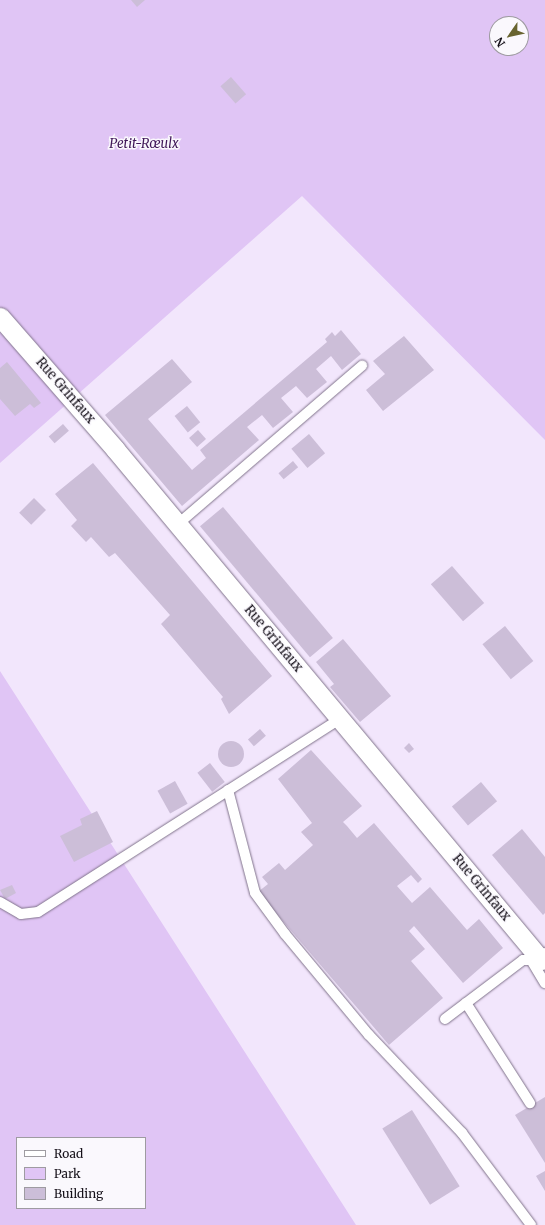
<!DOCTYPE html>
<html>
<head>
<meta charset="utf-8">
<style>
	body { margin:0 }
	#map { position:relative; width:545px; height:1225px; overflow:hidden; background:#f2e6fc; font-family:Merriweather,serif }
	div>[style] { position:absolute }
	.green>* { inset:0; background:#e0c5f5 }
	.building>* { inset:0; background:#ccbed8; transform-origin:0 0 }
	.round { border-radius:50% }
	.roads { filter:drop-shadow(0 0 1px #80738b) drop-shadow(0 0 1px #80738b) }
	.service>* { height:10px; margin:-5px; padding:0 5px; transform-origin:5px; border-radius:5px; background:#fff }
	.minor>* { height:19px; margin:-9.5px; padding:0 9.5px; transform-origin:9.5px; border-radius:9.5px; background:#fff }
	span { translate:-50% -50%; white-space:nowrap; text-align:center; line-height:1.15; -webkit-text-stroke:3px #faf8fd; paint-order:stroke }
	.park-label { font-size:13px; color:#401759; font-style:italic }
	.street-label { font-size:13px; color:#140f18 }
	.legend { position:absolute; left:16px; top:1137px; width:130px; height:72px; box-sizing:border-box; background:#faf8fd; border:1px solid #9e9ba1; margin:0; padding:5px 7px; list-style:none; font-size:12px; color:#140f18 }
	.legend li { display:flex; align-items:center; gap:8px; height:20px }
	.legend b { width:20px; border:1px solid #9e9ba1 }
	.north { position:absolute; left:489px; top:16px; width:40px; height:40px; box-sizing:border-box; background:#faf8fd; border:1px solid #9e9ba1; border-radius:50%; rotate:236deg; font-size:11px; font-weight:700; line-height:16px; text-align:center; color:#140f18 }
	.north::after { content:''; display:block; margin:auto; width:14px; height:18px; background:#686430; clip-path:polygon(50% 0,100% 100%,50% 72%,0 100%) }
</style>
</head>
<body>
<div id="map">
	<div class="green">
		<i style="clip-path:polygon(evenodd,0 0,545px 0,545px 440px,302px 196px,0 463px,0 0,497px 24px,521px 24px,521px 48px,497px 48px,497px 24px)"></i>
		<i style="clip-path:polygon(evenodd,0 671px,356px 1225px,0 1225px,0 671px,17px 1138px,145px 1138px,145px 1208px,17px 1208px,17px 1138px)"></i>
	</div>
	<div class="building">
		<i style="clip-path:polygon(131px 0,145px 0,137px 7px)"></i>
		<i style="left:231px;top:77px;width:23px;height:14px;rotate:49deg"></i>
		<i style="clip-path:polygon(341px 330px,361px 354px,342px 370px,331px 356px,316px 369px,327px 382px,307px 398px,296px 386px,281px 398px,293px 412px,273px 428px,262px 415px,247px 427px,259px 440px,182px 506px,105px 415px,172px 359px,192px 382px,148px 419px,192px 470px,206px 458px,200px 450px,327px 342px,325px 339px,332px 332px,335px 336px)"></i>
		<i style="clip-path:polygon(404px 336px,434px 370px,383px 411px,366px 390px,385px 374px,373px 361px)"></i>
		<i style="clip-path:polygon(7px 362px,41px 403px,34px 408px,30px 404px,15px 416px,0 399px,0 368px)"></i>
		<i style="left:187px;top:406px;width:21px;height:16px;rotate:51deg"></i>
		<i style="left:63px;top:424px;width:9px;height:19px;rotate:49deg"></i>
		<i style="left:198px;top:430px;width:12px;height:12px;rotate:48deg"></i>
		<i style="left:309px;top:434px;width:25px;height:23px;rotate:50deg"></i>
		<i style="left:293px;top:461px;width:8px;height:19px;rotate:50deg"></i>
		<i style="clip-path:polygon(93px 463px,272px 676px,229px 714px,221px 699px,223px 697px,161px 624px,170px 615px,115px 553px,109px 557px,91px 537px,86px 542px,71px 526px,77px 520px,55px 494px)"></i>
		<i style="left:34px;top:498px;width:17px;height:21px;rotate:45deg"></i>
		<i style="left:223px;top:507px;width:171px;height:30px;rotate:50deg"></i>
		<i style="left:452px;top:566px;width:49px;height:28px;rotate:49deg"></i>
		<i style="left:505px;top:626px;width:45px;height:29px;rotate:51deg"></i>
		<i style="clip-path:polygon(343px 639px,391px 696px,360px 722px,330px 687px,334px 684px,316px 662px)"></i>
		<i style="left:260px;top:729px;width:9px;height:16px;rotate:49deg"></i>
		<i class="round" style="left:218px;top:741px;width:26px;height:26px"></i>
		<i style="clip-path:polygon(409px 743px,414px 749px,409px 753px,404px 748px)"></i>
		<i style="clip-path:polygon(311px 750px,362px 806px,343px 822px,347px 826px,357px 838px,374px 823px,422px 879px,418px 883px,411px 875px,397px 886px,412px 903px,430px 887px,467px 930px,479px 919px,503px 948px,463px 983px,414px 926px,409px 931px,425px 949px,411px 961px,443px 998px,389px 1045px,258px 892px,268px 884px,262px 877px,279px 863px,285px 870px,313px 845px,301px 832px,312px 823px,278px 779px)"></i>
		<i style="left:210px;top:763px;width:24px;height:16px;rotate:52deg"></i>
		<i style="left:175px;top:781px;width:26px;height:20px;rotate:61deg"></i>
		<i style="left:481px;top:782px;width:25px;height:38px;rotate:50deg"></i>
		<i style="clip-path:polygon(97px 811px,113px 842px,74px 862px,60px 836px,82px 825px,80px 819px)"></i>
		<i style="clip-path:polygon(522px 829px,545px 857px,545px 913px,543px 915px,492px 855px)"></i>
		<i style="clip-path:polygon(12px 885px,16px 893px,5px 899px,0 890px)"></i>
		<i style="clip-path:polygon(545px 1097px,545px 1163px,515px 1115px)"></i>
		<i style="left:412px;top:1110px;width:90px;height:35px;rotate:58deg"></i>
		<i style="clip-path:polygon(545px 1171px,545px 1191px,536px 1176px)"></i>
	</div>
	<div class="roads">
		<div class="service">
			<i style="left:178px;top:524px;width:243px;rotate:-40.7deg"></i>
			<i style="left:228px;top:790px;width:106px;rotate:75.3deg"></i>
			<i style="left:255px;top:893px;width:51px;rotate:53.8deg"></i>
			<i style="left:285px;top:934px;width:131px;rotate:50.3deg"></i>
			<i style="left:369px;top:1035px;width:135px;rotate:46.5deg"></i>
			<i style="left:462px;top:1133px;width:115px;rotate:53.1deg"></i>
			<i style="left:0;top:902px;width:24px;rotate:30deg"></i>
			<i style="left:21px;top:914px;width:17px;rotate:-7deg"></i>
			<i style="left:38px;top:912px;width:358px;rotate:-32.6deg"></i>
			<i style="left:531px;top:960px;width:27px;rotate:59deg"></i>
			<i style="left:466px;top:1003px;width:119px;rotate:57.4deg"></i>
			<i style="left:445px;top:1019px;width:98px;rotate:-37.1deg"></i>
			<i style="left:523px;top:960px;width:18px"></i>
		</div>
		<div class="minor">
			<i style="left:0;top:317px;width:175px;rotate:48.9deg"></i>
			<i style="left:115px;top:449px;width:665px;rotate:50.18deg"></i>
			<i style="left:541px;top:960px;width:5px;rotate:-37deg"></i>
		</div>
	</div>
	<div class="park-label">
		<span style="left:144px;top:144px">Petit-Rœulx</span>
	</div>
	<div class="street-label">
		<span style="left:65px;top:391px;rotate:49deg">Rue Grinfaux</span>
		<span style="left:273px;top:639px;rotate:50deg">Rue Grinfaux</span>
		<span style="left:481px;top:888px;rotate:50deg">Rue Grinfaux</span>
	</div>
	<ul class="legend">
	<li><b style="height:5px;background:#fff"></b>Road</li>
	<li><b style="height:11px;background:#e0c5f5"></b>Park</li>
	<li><b style="height:11px;background:#ccbed8"></b>Building</li>
	</ul>
	<div class="north">N</div>
</div>
</body>
</html>
